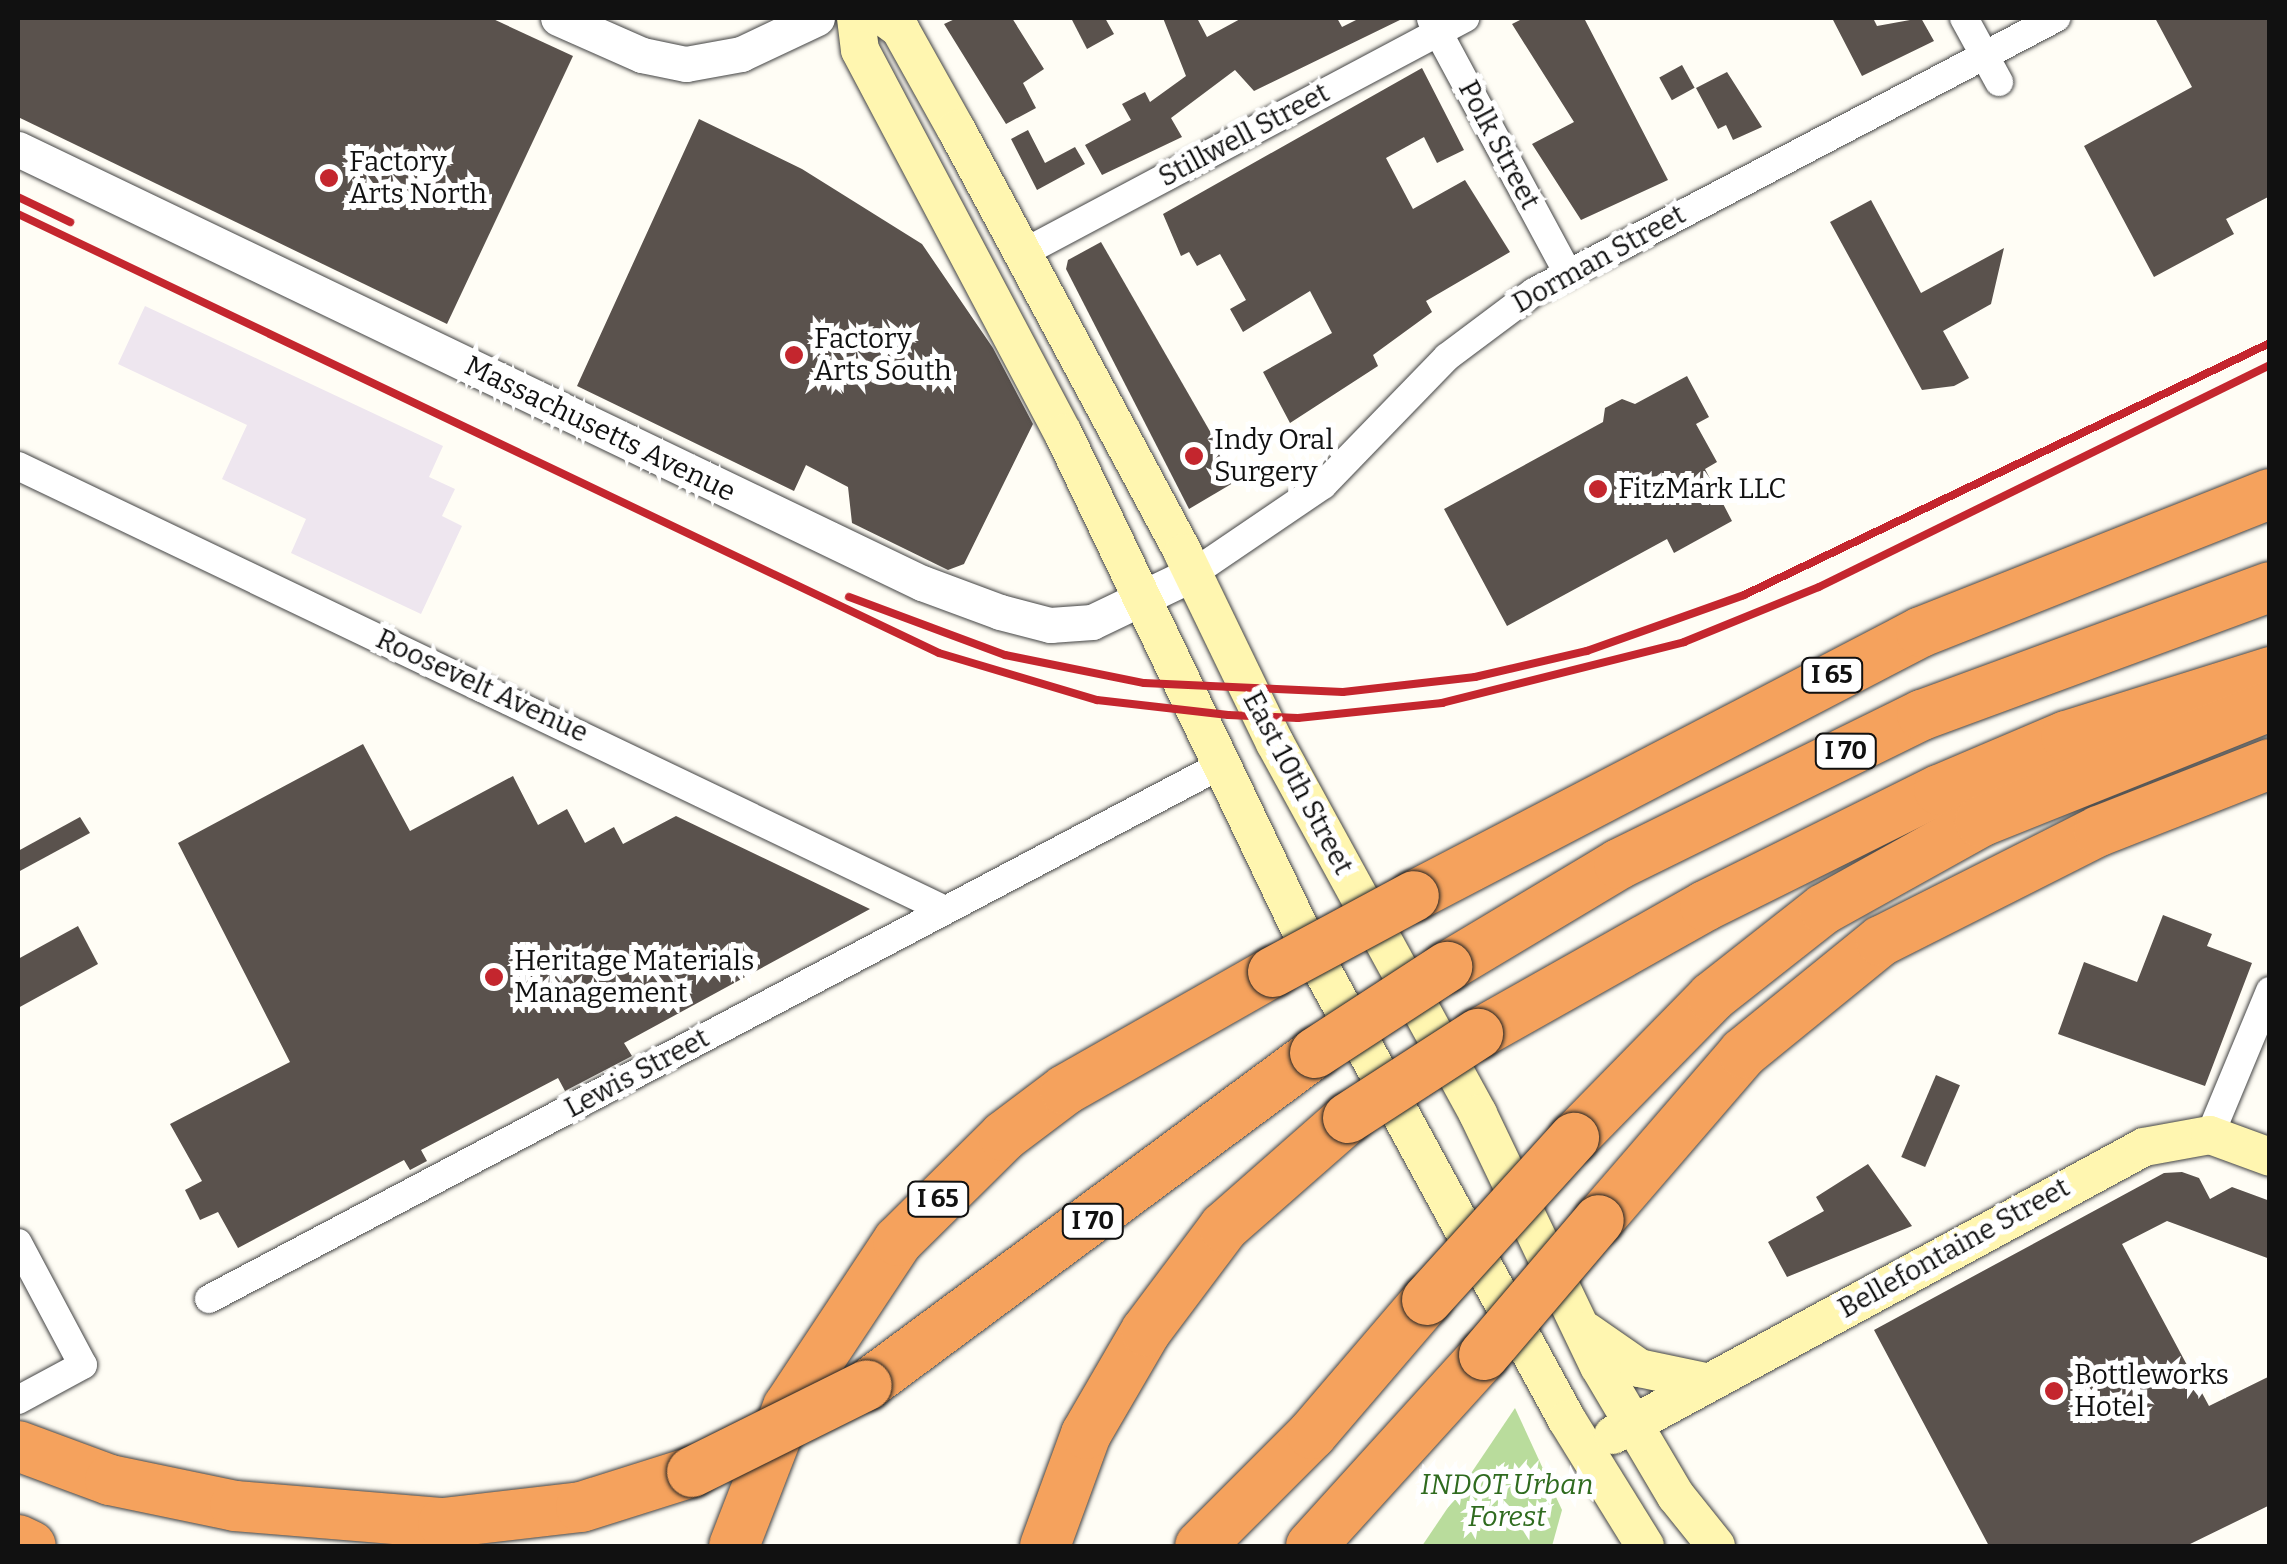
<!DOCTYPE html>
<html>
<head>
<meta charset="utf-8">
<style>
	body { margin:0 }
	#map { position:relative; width:2287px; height:1564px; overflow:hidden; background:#fffdf5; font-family:Bitter,serif }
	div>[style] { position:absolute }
	.industrial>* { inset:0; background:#eee6ef }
	.forest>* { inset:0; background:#b9dc9c }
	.building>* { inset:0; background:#5a524d; transform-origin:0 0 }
	.roads { filter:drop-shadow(0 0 2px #444) drop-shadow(0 0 2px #444) }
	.minor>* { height:28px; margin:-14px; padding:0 14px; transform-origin:14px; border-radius:14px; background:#fff }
	.tertiary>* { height:35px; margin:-17.5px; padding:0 17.5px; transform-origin:17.5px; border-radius:17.5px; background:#fff }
	.secondary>* { height:38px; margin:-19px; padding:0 19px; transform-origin:19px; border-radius:19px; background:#fff6b0 }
	.motorway>* { height:50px; margin:-25px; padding:0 25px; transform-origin:25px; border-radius:25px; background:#f5a25d }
	.rail>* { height:8px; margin:-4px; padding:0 4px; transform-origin:4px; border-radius:4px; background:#c4262e }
	.bridges { filter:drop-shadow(0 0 2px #222) drop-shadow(0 0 2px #222) }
	.motorway-bridge>* { height:50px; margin:-25px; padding:0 25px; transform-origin:25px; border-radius:25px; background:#f5a25d }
	.dots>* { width:28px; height:28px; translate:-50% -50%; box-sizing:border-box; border:5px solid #fff; border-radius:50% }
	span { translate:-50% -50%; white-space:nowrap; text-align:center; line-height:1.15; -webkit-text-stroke:10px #fff; paint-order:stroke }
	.shield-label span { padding:2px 8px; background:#fff; border:2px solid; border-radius:8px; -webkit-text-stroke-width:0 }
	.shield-label { font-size:25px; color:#111; font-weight:700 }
	.street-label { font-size:28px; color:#111 }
	.poi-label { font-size:28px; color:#111 }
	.left { translate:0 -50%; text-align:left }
	.park-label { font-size:28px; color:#2f6b1f; font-style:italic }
	.frame { position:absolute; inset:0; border:20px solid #111; pointer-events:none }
</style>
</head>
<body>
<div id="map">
	<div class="industrial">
		<i style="clip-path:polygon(145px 306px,443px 446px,429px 477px,455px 489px,442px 516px,462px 526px,421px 614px,291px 553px,306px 519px,222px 479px,247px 425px,118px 364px)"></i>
	</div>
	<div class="forest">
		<i style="clip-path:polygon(1515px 1408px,1562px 1510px,1552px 1546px,1422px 1546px)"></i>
	</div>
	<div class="building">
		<i style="clip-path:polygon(18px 18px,491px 18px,573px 56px,447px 324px,18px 117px)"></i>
		<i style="clip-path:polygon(957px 18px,1012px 18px,1044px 69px,1023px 83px,1036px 108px,1006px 124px,944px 24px)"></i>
		<i style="clip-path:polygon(1071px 18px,1105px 18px,1114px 34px,1087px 49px)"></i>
		<i style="clip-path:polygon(1163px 18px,1197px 18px,1207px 37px,1242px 18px,1337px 18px,1342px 27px,1360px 18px,1404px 18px,1254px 91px,1235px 70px,1171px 118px,1182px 137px,1102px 175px,1085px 145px,1131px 120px,1122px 104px,1145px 92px,1150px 102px,1186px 76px)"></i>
		<i style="clip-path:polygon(1524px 18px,1584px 18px,1668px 180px,1581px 220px,1532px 144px,1574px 122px,1512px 24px)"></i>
		<i style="clip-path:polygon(1832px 18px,1873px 18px,1877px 26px,1921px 18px,1934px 41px,1862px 76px)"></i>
		<i style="clip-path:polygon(2155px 18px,2270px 18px,2270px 196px,2226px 219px,2234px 234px,2154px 277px,2084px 146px,2192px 87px)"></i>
		<i style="left:1682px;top:65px;width:26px;height:26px;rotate:61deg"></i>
		<i style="clip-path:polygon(1422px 68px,1464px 150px,1437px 163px,1424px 137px,1386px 158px,1413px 209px,1465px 180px,1510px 252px,1426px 301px,1432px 312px,1373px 355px,1378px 366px,1290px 423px,1263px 372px,1332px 333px,1310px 291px,1243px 332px,1230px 309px,1246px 300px,1220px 254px,1197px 266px,1189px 252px,1181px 256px,1163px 214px)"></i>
		<i style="clip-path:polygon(1727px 72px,1762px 127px,1733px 140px,1726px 125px,1718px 129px,1696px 88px)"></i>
		<i style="clip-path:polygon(699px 119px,802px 169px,922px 244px,993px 348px,1033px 424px,964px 564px,948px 570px,852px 523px,848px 487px,806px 465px,794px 491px,577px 386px)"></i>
		<i style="clip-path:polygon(1028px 130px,1045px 163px,1075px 147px,1085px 164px,1037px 190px,1011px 139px)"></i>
		<i style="clip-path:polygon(1871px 200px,1921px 293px,2004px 248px,1991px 304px,1943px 331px,1969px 378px,1954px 386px,1922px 390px,1830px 222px)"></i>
		<i style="clip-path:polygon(1101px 242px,1238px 480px,1189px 509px,1066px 269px,1068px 260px)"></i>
		<i style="clip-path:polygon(1687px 376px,1709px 417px,1696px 424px,1717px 462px,1705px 469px,1732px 521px,1674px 553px,1667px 539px,1507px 626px,1444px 509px,1603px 422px,1605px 408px,1622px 399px,1635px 404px)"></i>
		<i style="clip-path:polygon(363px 744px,410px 831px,513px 776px,538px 825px,567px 809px,585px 843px,614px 827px,623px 844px,676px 816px,870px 909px,624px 1043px,632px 1056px,565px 1091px,558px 1078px,421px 1150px,427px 1161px,410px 1170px,404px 1160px,238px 1248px,218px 1212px,200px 1220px,185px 1190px,202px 1181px,170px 1124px,290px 1062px,178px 843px)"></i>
		<i style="clip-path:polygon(80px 817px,90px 833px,18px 872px,18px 851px)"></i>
		<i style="clip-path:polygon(2163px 915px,2212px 934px,2207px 946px,2252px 963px,2205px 1086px,2058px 1034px,2084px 962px,2137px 982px)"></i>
		<i style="clip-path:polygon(78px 926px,98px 964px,18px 1008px,18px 959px)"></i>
		<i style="left:1936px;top:1075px;width:26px;height:89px;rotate:23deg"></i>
		<i style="clip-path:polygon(1868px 1164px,1912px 1226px,1787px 1277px,1768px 1242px,1824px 1211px,1816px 1197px)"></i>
		<i style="clip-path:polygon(2182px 1172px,2199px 1178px,2210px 1199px,2232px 1187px,2270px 1201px,2270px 1259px,2167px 1221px,2122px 1244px,2209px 1406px,2270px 1376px,2270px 1505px,2186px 1546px,1989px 1546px,1874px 1330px,2164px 1173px)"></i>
	</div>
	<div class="roads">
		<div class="minor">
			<i style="left:1964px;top:18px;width:73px;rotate:61.3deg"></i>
			<i style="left:1431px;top:19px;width:289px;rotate:61.7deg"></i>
			<i style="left:1023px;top:253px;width:501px;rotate:-28deg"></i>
			<i style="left:18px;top:466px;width:1028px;rotate:25.59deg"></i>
			<i style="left:1192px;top:574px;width:158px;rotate:-34.2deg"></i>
			<i style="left:1323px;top:485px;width:178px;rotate:-45.9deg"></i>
			<i style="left:1447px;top:357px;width:109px;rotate:-36.8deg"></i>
			<i style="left:1534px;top:292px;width:590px;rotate:-27.7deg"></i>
			<i style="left:2210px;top:1135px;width:156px;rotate:-67.4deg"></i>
			<i style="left:18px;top:1243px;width:138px;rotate:62deg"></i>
			<i style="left:83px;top:1365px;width:74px;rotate:151.7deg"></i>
			<i style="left:209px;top:1299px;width:1146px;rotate:-27.82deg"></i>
		</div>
		<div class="tertiary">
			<i style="left:558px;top:18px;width:92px;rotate:23.8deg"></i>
			<i style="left:642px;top:55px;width:45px;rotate:11.6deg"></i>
			<i style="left:686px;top:64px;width:56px;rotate:-10.3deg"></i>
			<i style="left:741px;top:54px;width:84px;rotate:-25.3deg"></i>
			<i style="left:18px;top:149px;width:1003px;rotate:25.65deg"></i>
			<i style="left:922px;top:583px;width:83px;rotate:20.4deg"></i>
			<i style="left:1000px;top:612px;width:52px;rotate:14.6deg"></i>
			<i style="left:1050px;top:625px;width:42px;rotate:-4.1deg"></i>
			<i style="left:1092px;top:622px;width:111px;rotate:-25.6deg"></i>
		</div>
		<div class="secondary">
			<i style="left:856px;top:18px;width:32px;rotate:83deg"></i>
			<i style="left:860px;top:50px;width:433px;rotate:62.1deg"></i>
			<i style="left:1063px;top:433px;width:554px;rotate:64.45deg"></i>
			<i style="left:1302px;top:933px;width:554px;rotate:61.45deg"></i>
			<i style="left:1567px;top:1420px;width:148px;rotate:58.2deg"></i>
			<i style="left:885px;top:18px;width:19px;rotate:36deg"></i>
			<i style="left:900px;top:29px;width:115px;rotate:60.8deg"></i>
			<i style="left:956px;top:129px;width:481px;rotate:61.8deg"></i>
			<i style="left:1183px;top:553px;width:211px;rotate:64.2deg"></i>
			<i style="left:1275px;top:743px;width:423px;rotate:61.3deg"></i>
			<i style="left:1478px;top:1114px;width:280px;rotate:64.4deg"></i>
			<i style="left:1599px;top:1366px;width:151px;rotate:59.4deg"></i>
			<i style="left:1676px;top:1496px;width:64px;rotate:51.3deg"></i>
			<i style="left:1586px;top:1331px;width:65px;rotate:34.9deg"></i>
			<i style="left:1639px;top:1368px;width:67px;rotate:12deg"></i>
			<i style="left:1613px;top:1435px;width:604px;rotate:-28.47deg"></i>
			<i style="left:2144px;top:1147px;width:67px;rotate:-10.3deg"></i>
			<i style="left:2210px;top:1135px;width:64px;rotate:20.1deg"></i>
		</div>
		<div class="motorway">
			<i style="left:1414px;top:896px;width:572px;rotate:-27.51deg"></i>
			<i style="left:1921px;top:632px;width:375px;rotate:-21.6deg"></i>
			<i style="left:1447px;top:967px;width:200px;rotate:-30.9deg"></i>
			<i style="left:1619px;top:864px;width:338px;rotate:-26.2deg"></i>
			<i style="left:1922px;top:715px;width:371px;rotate:-20.2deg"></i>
			<i style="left:1478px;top:1034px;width:261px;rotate:-29.4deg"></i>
			<i style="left:1705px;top:906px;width:261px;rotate:-26.4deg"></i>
			<i style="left:1939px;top:790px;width:138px;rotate:-23deg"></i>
			<i style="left:2066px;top:736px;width:214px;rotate:-17.4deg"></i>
			<i style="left:1574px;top:1138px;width:197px;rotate:-45.6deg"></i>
			<i style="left:1712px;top:997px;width:142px;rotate:-38.2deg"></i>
			<i style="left:1824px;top:909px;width:179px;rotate:-29.1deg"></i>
			<i style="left:1980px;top:822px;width:312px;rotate:-21.8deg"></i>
			<i style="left:1599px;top:1220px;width:221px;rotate:-49.2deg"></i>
			<i style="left:1743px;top:1053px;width:178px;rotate:-39.1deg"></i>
			<i style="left:1881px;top:941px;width:244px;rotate:-26.8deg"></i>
			<i style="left:2099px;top:831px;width:184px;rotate:-21.4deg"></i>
			<i style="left:867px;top:1385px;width:558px;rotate:-36.54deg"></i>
			<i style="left:18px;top:1446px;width:98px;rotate:20.3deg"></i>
			<i style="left:110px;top:1480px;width:128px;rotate:11.7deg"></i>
			<i style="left:235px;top:1506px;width:209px;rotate:4.7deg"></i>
			<i style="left:443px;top:1523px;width:139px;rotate:-6.6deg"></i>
			<i style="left:581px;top:1507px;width:116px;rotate:-17.5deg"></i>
			<i style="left:18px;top:1540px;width:14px;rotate:25deg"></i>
			<i style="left:734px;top:1546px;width:149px;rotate:-68.8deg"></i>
			<i style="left:788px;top:1407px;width:199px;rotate:-56.5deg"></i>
			<i style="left:898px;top:1241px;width:149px;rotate:-44.7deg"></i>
			<i style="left:1004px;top:1136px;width:76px;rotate:-37deg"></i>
			<i style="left:1065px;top:1090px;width:239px;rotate:-29.6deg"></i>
			<i style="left:1045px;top:1546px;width:119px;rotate:-69.9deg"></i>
			<i style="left:1086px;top:1434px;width:119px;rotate:-59.8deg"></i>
			<i style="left:1146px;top:1331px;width:130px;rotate:-53.1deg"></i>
			<i style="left:1224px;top:1227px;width:165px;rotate:-41.3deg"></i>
			<i style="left:1200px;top:1546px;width:158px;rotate:-45deg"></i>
			<i style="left:1312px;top:1434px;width:177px;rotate:-49.4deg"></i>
			<i style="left:1311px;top:1546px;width:258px;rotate:-47.8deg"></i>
		</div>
	</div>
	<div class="rail">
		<i style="left:18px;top:197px;width:58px;rotate:25.7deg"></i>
		<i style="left:18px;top:214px;width:1020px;rotate:25.49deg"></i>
		<i style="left:939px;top:653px;width:165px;rotate:16.6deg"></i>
		<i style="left:1097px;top:700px;width:132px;rotate:6.5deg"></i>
		<i style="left:1228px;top:715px;width:70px;rotate:2.5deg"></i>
		<i style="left:1298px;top:718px;width:145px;rotate:-5.9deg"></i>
		<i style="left:1442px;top:703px;width:250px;rotate:-14.1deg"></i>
		<i style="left:1684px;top:642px;width:146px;rotate:-22.2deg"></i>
		<i style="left:1819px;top:587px;width:503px;rotate:-26.21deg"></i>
		<i style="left:849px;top:597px;width:166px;rotate:20.4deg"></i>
		<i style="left:1005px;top:655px;width:142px;rotate:11.4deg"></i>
		<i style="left:1144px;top:683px;width:199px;rotate:2.6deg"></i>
		<i style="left:1343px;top:692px;width:133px;rotate:-6.5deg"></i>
		<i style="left:1475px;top:677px;width:115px;rotate:-13.1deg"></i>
		<i style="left:1587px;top:651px;width:167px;rotate:-19.6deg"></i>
		<i style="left:1744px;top:595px;width:583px;rotate:-25.6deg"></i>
	</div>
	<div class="bridges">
		<div class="motorway-bridge">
			<i style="left:1273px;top:972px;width:160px;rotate:-28.3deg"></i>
			<i style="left:1315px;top:1053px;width:158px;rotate:-33.1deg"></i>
			<i style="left:1348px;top:1118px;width:155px;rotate:-32.9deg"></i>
			<i style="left:1427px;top:1300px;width:219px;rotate:-47.8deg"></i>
			<i style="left:1484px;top:1355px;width:177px;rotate:-49.6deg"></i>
			<i style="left:692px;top:1472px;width:195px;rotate:-26.4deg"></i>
		</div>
	</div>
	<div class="dots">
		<i style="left:329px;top:178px;background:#c4262e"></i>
		<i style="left:794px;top:355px;background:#c4262e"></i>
		<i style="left:1194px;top:456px;background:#c4262e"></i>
		<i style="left:1598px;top:489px;background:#c4262e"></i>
		<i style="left:494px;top:977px;background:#c4262e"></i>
		<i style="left:2054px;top:1391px;background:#c4262e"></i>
	</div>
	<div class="shield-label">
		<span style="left:1832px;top:675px">I 65</span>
		<span style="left:1846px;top:751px">I 70</span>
		<span style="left:938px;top:1199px">I 65</span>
		<span style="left:1093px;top:1221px">I 70</span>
	</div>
	<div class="street-label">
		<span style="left:1244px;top:135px;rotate:-28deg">Stillwell Street</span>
		<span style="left:1499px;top:145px;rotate:62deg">Polk Street</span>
		<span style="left:1599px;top:259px;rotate:-29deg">Dorman Street</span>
		<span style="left:600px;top:429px;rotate:26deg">Massachusetts Avenue</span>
		<span style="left:482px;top:686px;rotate:25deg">Roosevelt Avenue</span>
		<span style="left:1298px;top:783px;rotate:62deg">East 10th Street</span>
		<span style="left:637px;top:1073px;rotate:-28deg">Lewis Street</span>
		<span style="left:1954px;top:1248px;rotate:-29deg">Bellefontaine Street</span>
	</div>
	<div class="poi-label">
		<span class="left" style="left:349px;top:178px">Factory<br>Arts North</span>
		<span class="left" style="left:814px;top:355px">Factory<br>Arts South</span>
		<span class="left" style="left:1214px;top:456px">Indy Oral<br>Surgery</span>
		<span class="left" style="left:1618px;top:489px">FitzMark LLC</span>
		<span class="left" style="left:514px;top:977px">Heritage Materials<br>Management</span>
		<span class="left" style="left:2074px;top:1391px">Bottleworks<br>Hotel</span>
	</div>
	<div class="park-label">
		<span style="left:1507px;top:1501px">INDOT Urban<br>Forest</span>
	</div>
	<div class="frame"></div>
</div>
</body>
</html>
